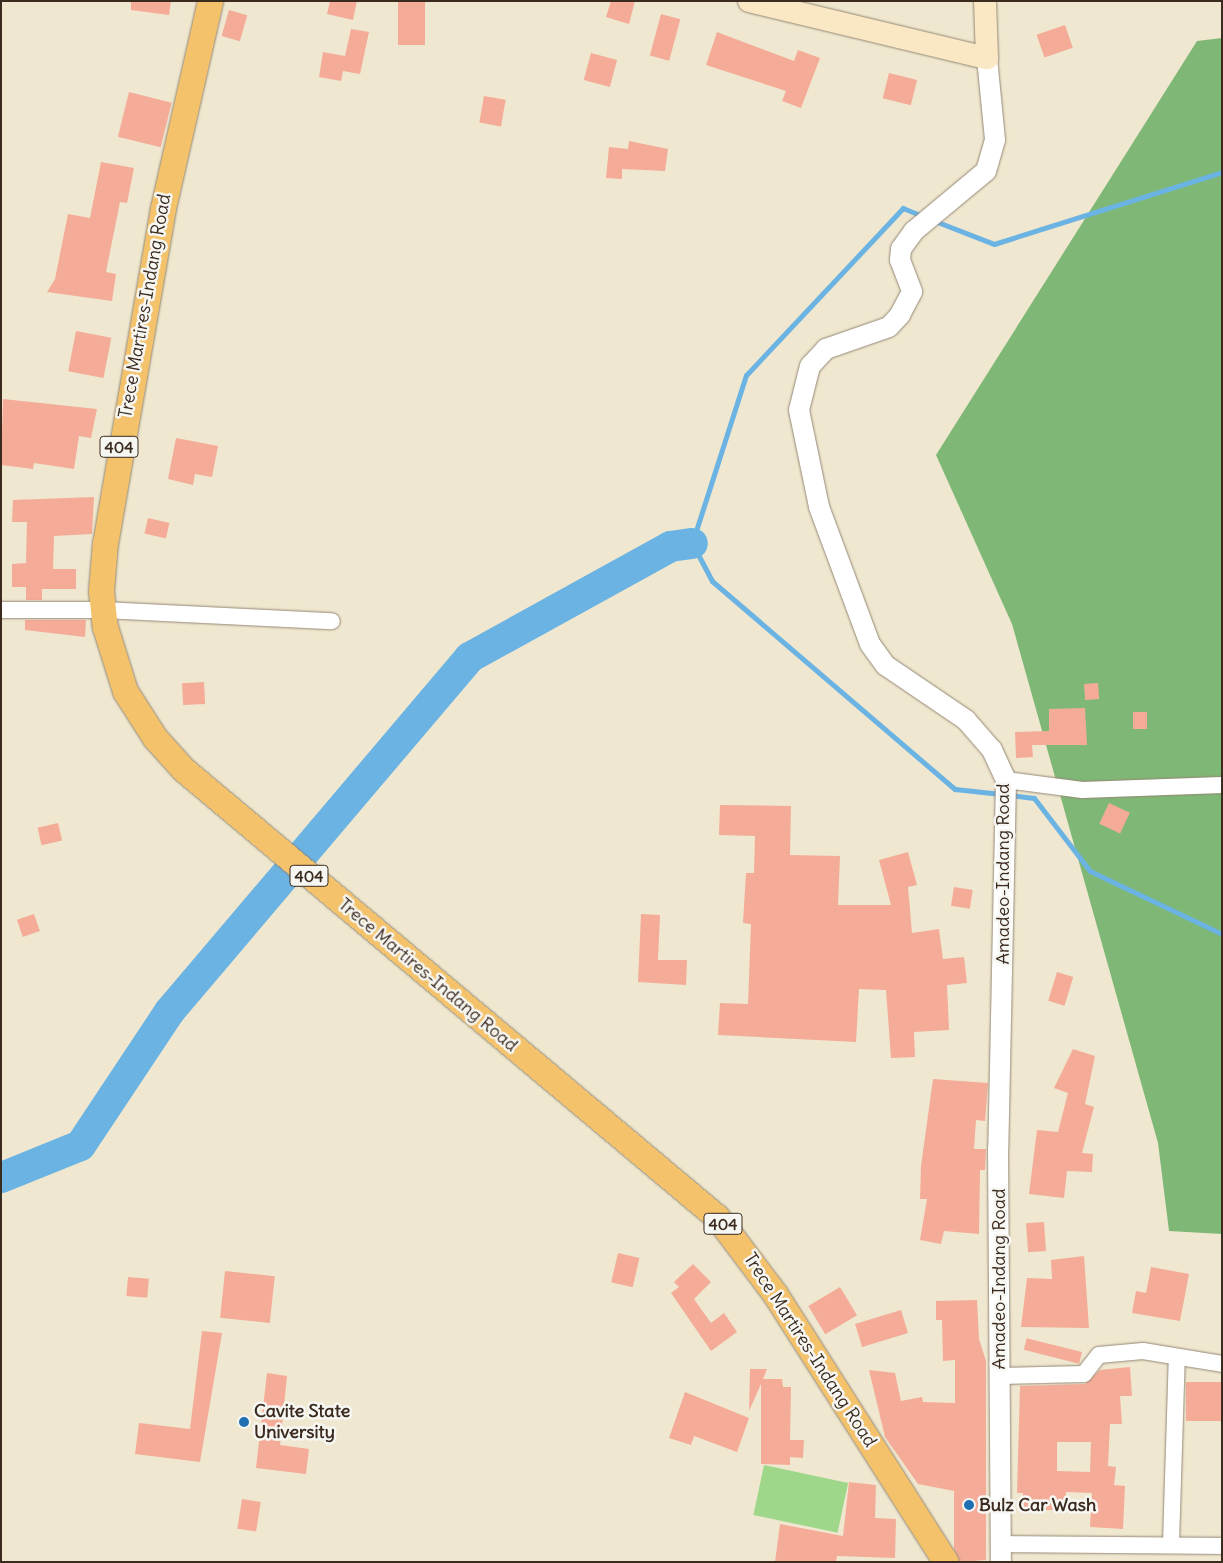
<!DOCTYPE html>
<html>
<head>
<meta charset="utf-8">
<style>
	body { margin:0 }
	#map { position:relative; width:1223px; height:1563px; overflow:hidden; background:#efe7cf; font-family:Delius,sans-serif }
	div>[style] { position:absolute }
	.green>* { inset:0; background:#9fd78a; transform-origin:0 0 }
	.forest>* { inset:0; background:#7fb876 }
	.stream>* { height:5px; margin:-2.5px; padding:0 2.5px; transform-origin:2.5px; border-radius:2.5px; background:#6bb3e3 }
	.river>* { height:31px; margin:-15.5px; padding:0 15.5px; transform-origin:15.5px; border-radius:15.5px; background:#6bb3e3 }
	.building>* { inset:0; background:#f4ac98; transform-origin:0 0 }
	.roads { filter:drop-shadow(0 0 1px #958876) drop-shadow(0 0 1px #958876) }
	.minor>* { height:16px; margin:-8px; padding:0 8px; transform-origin:8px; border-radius:8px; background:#fff }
	.tertiary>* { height:20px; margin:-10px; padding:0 10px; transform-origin:10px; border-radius:10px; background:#fff }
	.secondary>* { height:22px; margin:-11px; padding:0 11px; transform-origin:11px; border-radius:11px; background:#fae7c3 }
	.primary>* { height:25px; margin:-12.5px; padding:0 12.5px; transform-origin:12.5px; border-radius:12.5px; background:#f3c26a }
	.dots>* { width:14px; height:14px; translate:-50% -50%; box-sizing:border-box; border:2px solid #f6f6f2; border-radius:50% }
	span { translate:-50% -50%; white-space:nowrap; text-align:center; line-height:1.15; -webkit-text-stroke:5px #f6f6f2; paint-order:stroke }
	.shield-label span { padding:1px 4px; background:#f6f6f2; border:1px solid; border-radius:4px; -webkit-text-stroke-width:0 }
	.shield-label { font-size:16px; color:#3b2a1e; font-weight:700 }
	.street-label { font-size:18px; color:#3b2a1e }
	.poi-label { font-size:18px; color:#3b2a1e; font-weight:700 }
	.left { translate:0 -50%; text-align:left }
	.frame { position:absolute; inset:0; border:2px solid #3b2a1e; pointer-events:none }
</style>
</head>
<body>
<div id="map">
	<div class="green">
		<i style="left:764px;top:1465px;width:86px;height:51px;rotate:12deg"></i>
	</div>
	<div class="forest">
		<i style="clip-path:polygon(1222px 38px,1222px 1234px,1169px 1231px,1158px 1143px,1012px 624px,936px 455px,1197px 41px)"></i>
	</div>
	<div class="stream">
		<i style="left:925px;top:217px;width:24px;rotate:-158deg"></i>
		<i style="left:903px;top:208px;width:229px;rotate:133.2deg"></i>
		<i style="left:746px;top:375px;width:176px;rotate:107.8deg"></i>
		<i style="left:692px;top:543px;width:43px;rotate:62.2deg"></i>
		<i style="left:712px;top:581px;width:320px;rotate:40.6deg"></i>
		<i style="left:955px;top:789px;width:46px;rotate:6.2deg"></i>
		<i style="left:935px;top:221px;width:63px;rotate:21.3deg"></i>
		<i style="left:994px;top:244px;width:239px;rotate:-17.5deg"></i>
		<i style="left:1010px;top:795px;width:24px;rotate:7deg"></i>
		<i style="left:1034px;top:798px;width:92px;rotate:52.5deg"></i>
		<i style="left:1090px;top:871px;width:146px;rotate:25.5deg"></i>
	</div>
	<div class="river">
		<i style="left:1px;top:1177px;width:85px;rotate:-22.1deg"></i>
		<i style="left:80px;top:1145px;width:161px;rotate:-56.4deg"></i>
		<i style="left:169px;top:1011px;width:464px;rotate:-49.7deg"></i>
		<i style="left:469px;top:657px;width:230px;rotate:-28.9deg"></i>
		<i style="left:670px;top:546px;width:22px;rotate:-8deg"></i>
	</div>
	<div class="building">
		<i style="clip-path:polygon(131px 1px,171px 1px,169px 15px,131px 10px)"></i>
		<i style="clip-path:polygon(330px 1px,357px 1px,353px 20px,327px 14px)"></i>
		<i style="left:398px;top:1px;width:27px;height:44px"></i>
		<i style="clip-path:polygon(611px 1px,635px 1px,629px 24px,606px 17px)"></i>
		<i style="left:229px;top:10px;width:19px;height:27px;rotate:16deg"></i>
		<i style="left:661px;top:14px;width:20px;height:43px;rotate:15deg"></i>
		<i style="left:1065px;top:25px;width:24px;height:30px;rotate:71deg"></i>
		<i style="clip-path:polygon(351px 29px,369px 32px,360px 74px,343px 71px,341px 81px,319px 77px,323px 52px,345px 56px)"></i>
		<i style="clip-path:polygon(717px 32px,794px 61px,798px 50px,820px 58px,801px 108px,782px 101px,786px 91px,706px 65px)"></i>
		<i style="left:591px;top:53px;width:27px;height:28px;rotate:15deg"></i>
		<i style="left:889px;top:73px;width:29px;height:26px;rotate:14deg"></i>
		<i style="left:129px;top:92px;width:44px;height:46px;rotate:14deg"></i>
		<i style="left:484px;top:96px;width:22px;height:27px;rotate:10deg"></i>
		<i style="clip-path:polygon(629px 141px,668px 149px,665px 171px,622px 169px,622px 179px,606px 178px,609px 147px,628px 149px)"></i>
		<i style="clip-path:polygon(101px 162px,134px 168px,127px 203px,120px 202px,106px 272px,116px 274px,112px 301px,47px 292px,55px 279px,68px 214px,90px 218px)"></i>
		<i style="left:76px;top:331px;width:36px;height:41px;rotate:11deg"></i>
		<i style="clip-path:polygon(3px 399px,97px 409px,91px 438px,79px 436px,74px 469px,34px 463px,33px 469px,1px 465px)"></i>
		<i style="clip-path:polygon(176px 438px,218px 446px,212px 477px,195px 474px,193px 485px,168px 479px)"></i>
		<i style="clip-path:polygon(94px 497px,92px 534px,54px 536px,53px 569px,76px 569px,76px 589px,42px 589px,42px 600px,26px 600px,26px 587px,12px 587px,12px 564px,26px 563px,27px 522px,12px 522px,13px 500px)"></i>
		<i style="left:148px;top:518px;width:22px;height:16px;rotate:13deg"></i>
		<i style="clip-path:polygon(25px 620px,86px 620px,85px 637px,25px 630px)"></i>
		<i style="left:204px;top:682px;width:22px;height:22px;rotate:87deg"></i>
		<i style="left:1098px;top:683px;width:16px;height:14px;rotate:86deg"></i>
		<i style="clip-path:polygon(1085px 708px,1087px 745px,1032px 745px,1033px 757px,1016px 758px,1015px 732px,1049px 731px,1049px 709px)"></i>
		<i style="left:1133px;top:712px;width:14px;height:17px"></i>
		<i style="left:1109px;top:803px;width:23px;height:23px;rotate:25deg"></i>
		<i style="clip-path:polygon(720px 805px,791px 806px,790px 855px,840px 856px,838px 905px,891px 905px,879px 860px,908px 852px,917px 885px,908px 887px,912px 933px,939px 929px,943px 959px,964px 957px,967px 983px,947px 985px,949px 1030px,914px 1032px,915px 1057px,891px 1058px,886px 990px,859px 989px,856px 1042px,718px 1035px,720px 1003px,748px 1004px,751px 924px,743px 923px,746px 873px,754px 873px,755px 836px,719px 835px)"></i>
		<i style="left:58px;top:823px;width:18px;height:21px;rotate:77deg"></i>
		<i style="left:954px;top:887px;width:19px;height:19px;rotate:9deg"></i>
		<i style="left:34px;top:914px;width:18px;height:18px;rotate:71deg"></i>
		<i style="clip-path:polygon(641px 914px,660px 915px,658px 960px,687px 960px,686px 985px,638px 982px)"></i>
		<i style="left:1057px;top:972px;width:17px;height:30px;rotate:17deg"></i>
		<i style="clip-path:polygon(1073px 1049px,1095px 1056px,1085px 1104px,1094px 1107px,1082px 1153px,1093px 1154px,1092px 1172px,1067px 1171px,1064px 1198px,1029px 1194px,1037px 1130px,1058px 1132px,1068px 1093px,1054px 1088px)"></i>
		<i style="clip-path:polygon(933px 1079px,988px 1083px,985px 1121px,976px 1120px,974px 1149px,986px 1149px,985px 1170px,980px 1170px,979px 1234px,944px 1231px,941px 1244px,920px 1240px,927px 1199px,920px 1199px,921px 1166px)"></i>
		<i style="left:1044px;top:1222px;width:29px;height:18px;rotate:86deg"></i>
		<i style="left:618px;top:1253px;width:22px;height:30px;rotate:13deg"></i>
		<i style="clip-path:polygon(1084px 1256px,1089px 1328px,1021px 1327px,1027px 1278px,1052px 1279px,1051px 1260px)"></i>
		<i style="clip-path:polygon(693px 1264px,711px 1282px,694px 1299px,711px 1323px,724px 1313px,737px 1332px,711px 1351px,671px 1293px,679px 1287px,674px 1282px)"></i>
		<i style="clip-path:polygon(1151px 1267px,1189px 1274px,1180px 1321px,1132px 1313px,1136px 1291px,1146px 1293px)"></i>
		<i style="left:225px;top:1271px;width:50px;height:47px;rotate:6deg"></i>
		<i style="left:128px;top:1277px;width:21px;height:19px;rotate:5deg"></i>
		<i style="left:840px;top:1287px;width:33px;height:37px;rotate:59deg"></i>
		<i style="clip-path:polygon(977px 1300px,979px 1339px,986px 1361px,986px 1560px,960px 1562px,954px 1549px,954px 1491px,918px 1484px,885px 1437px,869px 1370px,895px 1373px,901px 1401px,922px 1397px,923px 1402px,955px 1403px,955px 1360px,943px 1361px,942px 1320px,936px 1320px,936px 1301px)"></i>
		<i style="left:901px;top:1310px;width:24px;height:48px;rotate:73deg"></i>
		<i style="clip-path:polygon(202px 1331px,222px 1333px,200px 1462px,135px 1454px,139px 1423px,190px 1429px)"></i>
		<i style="left:1082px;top:1352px;width:12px;height:57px;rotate:104deg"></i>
		<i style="clip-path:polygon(evenodd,1130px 1367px,1132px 1396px,1120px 1396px,1122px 1424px,1110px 1424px,1108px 1466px,1116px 1467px,1114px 1485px,1125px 1486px,1123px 1529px,1090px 1527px,1092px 1493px,1066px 1492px,1065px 1510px,1022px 1510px,1023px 1493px,1017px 1493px,1020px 1386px,1085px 1384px,1100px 1370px,1130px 1367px,1057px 1442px,1091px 1442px,1090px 1472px,1057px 1471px,1057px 1442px)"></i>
		<i style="clip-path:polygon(750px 1369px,767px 1369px,763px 1379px,782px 1379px,783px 1387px,791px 1387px,790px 1440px,804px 1440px,803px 1458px,790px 1457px,790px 1465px,761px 1464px,761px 1384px,749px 1411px)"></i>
		<i style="clip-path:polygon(267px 1373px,287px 1376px,280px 1445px,309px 1449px,306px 1474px,256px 1468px)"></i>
		<i style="left:1222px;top:1382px;width:39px;height:36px;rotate:90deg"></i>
		<i style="clip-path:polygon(685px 1392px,749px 1418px,737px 1452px,694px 1436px,691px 1445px,669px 1438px)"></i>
		<i style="clip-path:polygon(849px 1482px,876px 1485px,875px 1518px,896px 1519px,895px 1558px,837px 1556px,836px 1562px,775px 1562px,780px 1524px,843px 1536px)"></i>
		<i style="left:242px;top:1499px;width:19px;height:30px;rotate:9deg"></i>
	</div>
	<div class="roads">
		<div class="minor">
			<i style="left:1px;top:610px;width:102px"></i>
			<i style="left:103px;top:610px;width:229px;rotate:2.8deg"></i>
			<i style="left:1006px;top:780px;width:77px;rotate:7.5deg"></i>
			<i style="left:1082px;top:790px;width:140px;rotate:-2deg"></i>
			<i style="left:1000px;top:1376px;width:84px;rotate:-1.4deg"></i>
			<i style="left:1084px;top:1374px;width:24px;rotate:-52deg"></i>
			<i style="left:1099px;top:1355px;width:44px;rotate:-5.2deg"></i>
			<i style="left:1143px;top:1351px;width:80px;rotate:9.3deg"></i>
			<i style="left:1171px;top:1543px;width:186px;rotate:-88.2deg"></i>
			<i style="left:1002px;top:1544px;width:220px;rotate:0.5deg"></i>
		</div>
		<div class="tertiary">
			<i style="left:987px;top:58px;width:82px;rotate:84.4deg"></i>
			<i style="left:995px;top:140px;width:32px;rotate:106deg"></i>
			<i style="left:986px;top:171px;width:94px;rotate:140.2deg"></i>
			<i style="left:914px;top:231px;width:22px;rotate:126deg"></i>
			<i style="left:901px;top:249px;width:11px;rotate:95deg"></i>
			<i style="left:900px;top:260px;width:34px;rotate:69deg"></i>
			<i style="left:912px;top:292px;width:26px;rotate:118deg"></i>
			<i style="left:900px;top:315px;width:16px;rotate:133deg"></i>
			<i style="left:889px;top:327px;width:67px;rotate:160.8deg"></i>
			<i style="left:826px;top:349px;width:23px;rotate:133deg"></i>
			<i style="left:810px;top:366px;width:45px;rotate:104deg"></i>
			<i style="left:799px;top:410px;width:99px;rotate:78.3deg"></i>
			<i style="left:819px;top:507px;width:146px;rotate:69.6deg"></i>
			<i style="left:870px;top:644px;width:26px;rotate:54deg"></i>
			<i style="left:885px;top:665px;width:98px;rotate:34.2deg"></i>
			<i style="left:966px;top:720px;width:40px;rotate:49deg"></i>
			<i style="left:992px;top:750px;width:33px;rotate:65deg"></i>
			<i style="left:1006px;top:780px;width:368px;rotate:91.2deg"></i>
			<i style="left:998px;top:1148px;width:414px;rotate:89.6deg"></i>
		</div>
		<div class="secondary">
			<i style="left:749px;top:1px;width:245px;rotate:13.5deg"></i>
			<i style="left:987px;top:58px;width:57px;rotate:-92deg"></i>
		</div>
		<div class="primary">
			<i style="left:210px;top:1px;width:212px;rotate:102.8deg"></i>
			<i style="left:163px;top:208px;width:340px;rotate:99.8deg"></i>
			<i style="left:105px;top:543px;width:48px;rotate:94.8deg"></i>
			<i style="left:101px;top:591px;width:36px;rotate:84deg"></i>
			<i style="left:105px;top:627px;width:67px;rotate:72.6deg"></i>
			<i style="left:125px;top:691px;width:56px;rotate:57.4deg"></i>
			<i style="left:155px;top:738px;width:42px;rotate:47.9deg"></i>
			<i style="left:183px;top:769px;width:697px;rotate:40deg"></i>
			<i style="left:717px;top:1217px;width:96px;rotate:53deg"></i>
			<i style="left:775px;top:1294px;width:318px;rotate:57.5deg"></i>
		</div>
	</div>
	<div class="dots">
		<i style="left:244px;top:1422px;background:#1f6fb2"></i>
		<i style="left:969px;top:1505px;background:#1f6fb2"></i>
	</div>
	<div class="shield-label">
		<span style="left:119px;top:447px">404</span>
		<span style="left:309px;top:876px">404</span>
		<span style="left:723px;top:1224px">404</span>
	</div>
	<div class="street-label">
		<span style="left:145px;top:306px;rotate:-80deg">Trece Martires-Indang Road</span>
		<span style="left:1003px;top:874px;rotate:-90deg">Amadeo-Indang Road</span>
		<span style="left:428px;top:975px;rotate:40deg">Trece Martires-Indang Road</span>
		<span style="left:999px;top:1279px;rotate:-90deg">Amadeo-Indang Road</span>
		<span style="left:810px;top:1350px;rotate:57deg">Trece Martires-Indang Road</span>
	</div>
	<div class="poi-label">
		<span class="left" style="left:254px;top:1422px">Cavite State<br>University</span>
		<span class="left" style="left:979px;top:1505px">Bulz Car Wash</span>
	</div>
	<div class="frame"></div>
</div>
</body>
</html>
